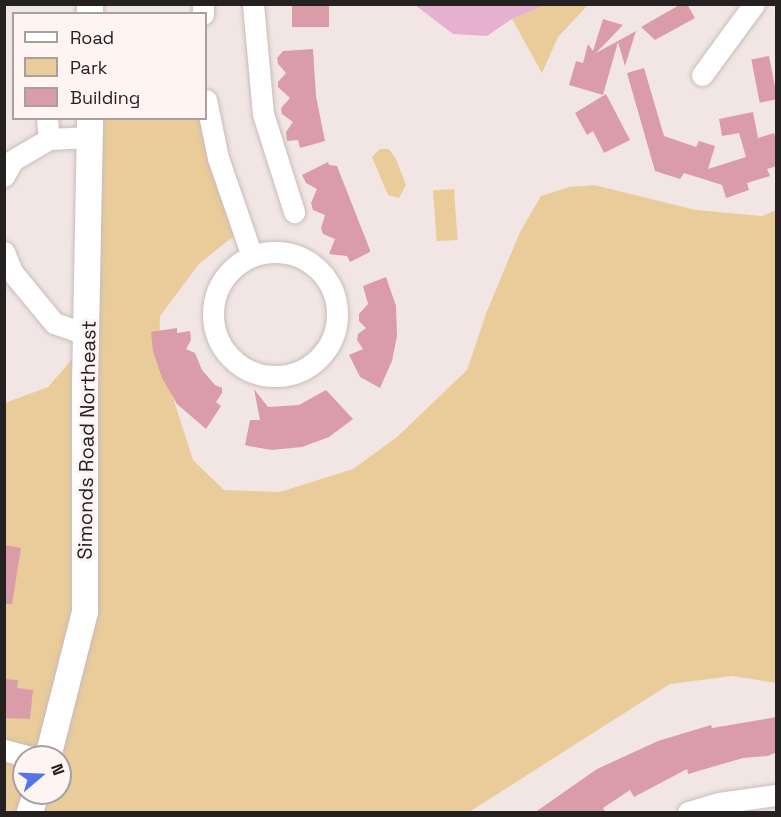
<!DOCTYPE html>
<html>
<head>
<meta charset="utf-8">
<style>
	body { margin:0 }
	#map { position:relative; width:781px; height:817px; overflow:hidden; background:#f2e6e4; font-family:"Space Grotesk",sans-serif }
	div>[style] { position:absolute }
	.green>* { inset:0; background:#eacc9a; transform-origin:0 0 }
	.water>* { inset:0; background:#e6b1d1 }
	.building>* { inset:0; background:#da9ca8; transform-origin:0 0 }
	.roads { filter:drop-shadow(0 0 2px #c8bcba) drop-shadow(0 0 2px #c8bcba) }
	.minor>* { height:21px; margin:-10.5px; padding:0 10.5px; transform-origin:10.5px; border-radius:10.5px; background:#fff }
	.minor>.ring { margin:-10.5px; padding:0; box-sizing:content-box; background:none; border:21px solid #fff; border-radius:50% }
	.major>* { height:26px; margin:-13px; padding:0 13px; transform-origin:13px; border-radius:13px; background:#fff }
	span { translate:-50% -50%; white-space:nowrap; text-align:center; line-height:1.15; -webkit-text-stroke:6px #fef4f2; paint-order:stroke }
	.street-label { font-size:20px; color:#252120 }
	.frame { position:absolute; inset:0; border:6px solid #252120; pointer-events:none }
	.legend { position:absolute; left:12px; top:12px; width:195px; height:108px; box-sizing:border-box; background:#fef4f2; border:2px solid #a7a09e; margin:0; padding:8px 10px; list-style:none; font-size:18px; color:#252120 }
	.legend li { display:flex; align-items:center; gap:12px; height:30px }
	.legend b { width:30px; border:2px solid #a7a09e }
	.north { position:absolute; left:12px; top:745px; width:60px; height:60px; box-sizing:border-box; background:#fef4f2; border:2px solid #a7a09e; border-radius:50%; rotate:71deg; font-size:16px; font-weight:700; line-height:24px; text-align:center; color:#252120 }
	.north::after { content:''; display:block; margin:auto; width:21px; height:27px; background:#5474e9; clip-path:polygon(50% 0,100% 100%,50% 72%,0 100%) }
</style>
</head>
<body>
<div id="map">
	<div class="green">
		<i style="clip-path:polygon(545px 5px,588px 5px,558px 37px,542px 73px,512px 19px)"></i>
		<i style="clip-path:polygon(evenodd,206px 118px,241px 230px,199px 264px,160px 316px,159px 354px,193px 460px,224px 490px,280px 492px,353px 469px,397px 437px,467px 370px,487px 311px,520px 232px,541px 196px,569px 187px,594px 185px,696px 210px,762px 216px,776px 210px,776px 683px,732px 676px,670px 684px,469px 812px,5px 812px,5px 403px,48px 387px,87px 342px,89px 119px,206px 118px,24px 757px,60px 757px,60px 793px,24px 793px,24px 757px)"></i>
		<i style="clip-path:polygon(380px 149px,389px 149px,396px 159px,406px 185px,399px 198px,388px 195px,372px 157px)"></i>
		<i style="left:454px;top:189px;width:51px;height:21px;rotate:86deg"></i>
	</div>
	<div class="water">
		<i style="clip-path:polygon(415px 5px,545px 5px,512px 19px,487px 36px,453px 34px)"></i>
	</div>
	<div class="building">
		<i style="left:292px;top:4px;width:37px;height:23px"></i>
		<i style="clip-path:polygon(681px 4px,687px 4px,695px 18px,655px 40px,641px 27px)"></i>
		<i style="clip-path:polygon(603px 19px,623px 25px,596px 53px,636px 31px,625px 66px,618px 42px,603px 95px,569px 85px,576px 61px,583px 63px,588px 44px,593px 51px)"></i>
		<i style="clip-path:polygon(313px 49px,316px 96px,325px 141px,300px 148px,298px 140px,287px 141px,286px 132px,293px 122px,282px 114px,281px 108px,290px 98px,278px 87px,278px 82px,286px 73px,278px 64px,277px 58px,283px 51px)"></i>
		<i style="left:769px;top:56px;width:44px;height:18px;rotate:79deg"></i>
		<i style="clip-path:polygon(644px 68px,664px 136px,696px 147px,699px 141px,715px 146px,708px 169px,746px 157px,739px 133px,722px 136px,719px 119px,753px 112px,758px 138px,774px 133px,777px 143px,777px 166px,767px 169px,770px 176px,747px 183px,749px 190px,726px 198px,722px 185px,684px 173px,680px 179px,655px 171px,627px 73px)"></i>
		<i style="clip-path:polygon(606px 94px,630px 140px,604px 153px,593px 131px,587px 135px,575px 113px)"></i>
		<i style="clip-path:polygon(328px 162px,329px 165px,337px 166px,370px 250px,370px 252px,350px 262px,347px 256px,329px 254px,335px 239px,323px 234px,321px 228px,325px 215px,313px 210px,311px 203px,317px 189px,306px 183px,302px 175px)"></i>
		<i style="clip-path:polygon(386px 277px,396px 306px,397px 336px,392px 361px,380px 388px,360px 377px,349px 355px,363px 349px,357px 340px,358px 334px,366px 328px,359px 321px,359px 314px,368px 304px,363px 286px)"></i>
		<i style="clip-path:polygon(177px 328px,177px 333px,190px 331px,191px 340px,186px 349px,195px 353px,202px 370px,215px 385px,222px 388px,222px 393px,216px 402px,221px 406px,206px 429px,177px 404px,162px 378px,153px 351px,151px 332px)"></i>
		<i style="clip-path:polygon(254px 389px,268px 407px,299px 405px,326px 390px,353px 419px,329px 437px,302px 447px,272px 450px,248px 446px,245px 445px,250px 420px,260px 420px)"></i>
		<i style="clip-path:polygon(4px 545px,21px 548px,12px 604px,4px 604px)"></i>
		<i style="clip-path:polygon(4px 679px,18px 680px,17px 688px,33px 690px,30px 719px,4px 718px)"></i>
		<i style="clip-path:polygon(777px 717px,777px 752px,768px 756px,743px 758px,688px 774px,687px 769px,634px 797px,630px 790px,603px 808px,606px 813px,534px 813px,597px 769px,658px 741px,711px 725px,712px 728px)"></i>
	</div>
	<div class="roads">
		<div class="minor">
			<i style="left:253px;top:4px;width:110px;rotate:84.8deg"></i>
			<i style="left:263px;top:114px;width:103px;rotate:72.4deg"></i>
			<i style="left:203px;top:14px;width:10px;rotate:-90deg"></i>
			<i style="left:702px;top:75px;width:88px;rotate:-53.8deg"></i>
			<i style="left:206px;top:100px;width:59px;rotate:78.3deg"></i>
			<i style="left:218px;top:158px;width:104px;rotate:70.9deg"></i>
			<i style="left:47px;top:118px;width:21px;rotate:85deg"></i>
			<i style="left:4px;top:176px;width:18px;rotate:-61deg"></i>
			<i style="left:13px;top:160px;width:42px;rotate:-30.3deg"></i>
			<i style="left:49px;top:139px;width:42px;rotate:-2.7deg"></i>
			<i style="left:4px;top:252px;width:22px;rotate:68deg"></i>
			<i style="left:12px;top:272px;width:66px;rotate:50.5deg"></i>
			<i style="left:54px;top:323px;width:36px;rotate:19deg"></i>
			<i class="ring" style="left:213px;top:252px;width:103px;height:103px"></i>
			<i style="left:4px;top:750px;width:27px;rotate:15deg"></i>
			<i style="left:688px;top:812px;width:32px;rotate:-16deg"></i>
			<i style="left:719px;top:803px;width:58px;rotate:-8deg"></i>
		</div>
		<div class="major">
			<i style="left:90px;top:14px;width:10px;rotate:-90deg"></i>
			<i style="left:48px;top:757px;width:150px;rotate:-75.7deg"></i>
			<i style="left:85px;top:612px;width:227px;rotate:-90deg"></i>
			<i style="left:85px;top:385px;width:267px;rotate:-88.9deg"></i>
			<i style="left:30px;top:812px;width:20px;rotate:-72deg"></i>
		</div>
	</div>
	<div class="street-label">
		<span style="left:87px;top:440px;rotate:-89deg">Simonds Road Northeast</span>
	</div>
	<div class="frame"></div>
	<ul class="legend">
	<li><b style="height:8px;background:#fff"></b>Road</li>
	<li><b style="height:16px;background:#eacc9a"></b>Park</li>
	<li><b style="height:16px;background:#da9ca8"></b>Building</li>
	</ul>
	<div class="north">N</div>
</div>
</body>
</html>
